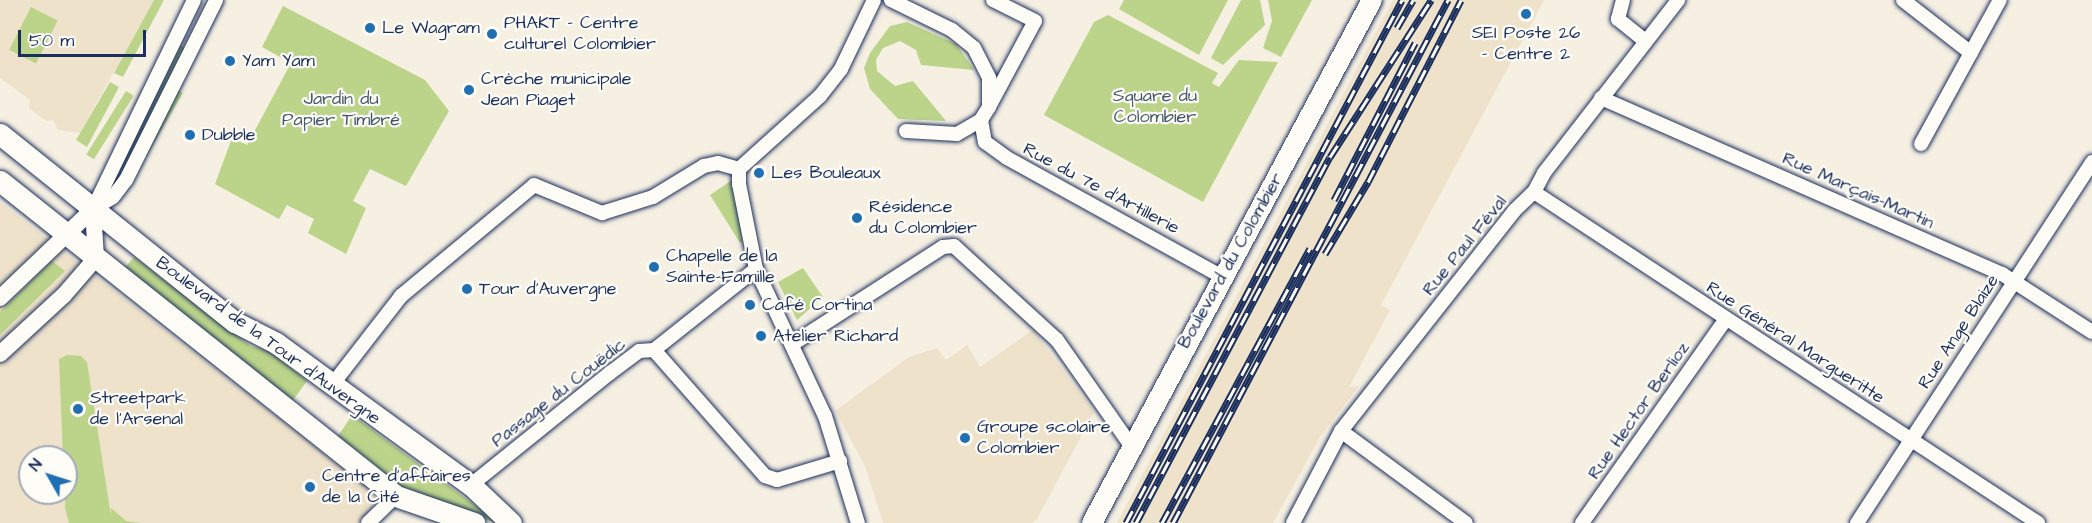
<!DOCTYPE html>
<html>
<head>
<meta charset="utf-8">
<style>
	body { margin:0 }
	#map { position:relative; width:2092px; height:523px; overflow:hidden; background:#f6f0e3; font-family:"Architects Daughter",sans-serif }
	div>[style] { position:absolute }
	.built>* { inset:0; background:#eee2cb }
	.green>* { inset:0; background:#bbd48a; transform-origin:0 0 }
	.roads { filter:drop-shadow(0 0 2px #1b2f5e) drop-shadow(0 0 2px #1b2f5e) }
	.minor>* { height:14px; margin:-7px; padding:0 7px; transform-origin:7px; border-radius:7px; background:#fdfcf7 }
	.tertiary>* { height:16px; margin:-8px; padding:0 8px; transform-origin:8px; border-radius:8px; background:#fdfcf7 }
	.secondary>* { height:20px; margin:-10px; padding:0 10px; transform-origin:10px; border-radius:10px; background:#fdfcf7 }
	.primary>* { height:21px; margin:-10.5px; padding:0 10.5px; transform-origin:10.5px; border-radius:10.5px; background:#fdfcf7 }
	.rail>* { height:7px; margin-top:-3.5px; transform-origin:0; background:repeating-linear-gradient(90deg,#fdfcf7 0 14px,#1b2f5e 0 28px); box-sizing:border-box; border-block:2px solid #1b2f5e }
	.dots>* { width:16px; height:16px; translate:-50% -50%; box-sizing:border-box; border:3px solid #fdfcf7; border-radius:50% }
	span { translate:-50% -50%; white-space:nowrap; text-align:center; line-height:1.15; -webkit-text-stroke:4.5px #fdfcf7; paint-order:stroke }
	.poi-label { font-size:18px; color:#1b2f5e }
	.left { translate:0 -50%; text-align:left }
	.park-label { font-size:18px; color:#435869 }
	.street-label { font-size:18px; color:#1b2f5e }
	.north { position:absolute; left:18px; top:445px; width:60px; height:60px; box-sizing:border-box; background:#fdfcf7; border:2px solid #a3aaba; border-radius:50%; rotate:309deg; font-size:16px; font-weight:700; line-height:24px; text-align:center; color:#1b2f5e }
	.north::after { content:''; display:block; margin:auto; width:21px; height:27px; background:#1f6fb2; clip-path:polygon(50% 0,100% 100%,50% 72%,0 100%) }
	.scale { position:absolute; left:18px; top:30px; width:128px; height:27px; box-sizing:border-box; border:3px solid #1b2f5e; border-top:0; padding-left:8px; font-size:18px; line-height:21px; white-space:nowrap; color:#1b2f5e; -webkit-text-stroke:4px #fdfcf7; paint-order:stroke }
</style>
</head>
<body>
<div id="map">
	<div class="built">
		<i style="clip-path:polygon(0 0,154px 0,80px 133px,58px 130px,53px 120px,46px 121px,29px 108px,30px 100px,0 78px)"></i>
		<i style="clip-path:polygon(1393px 0,1544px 0,1381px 305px,1390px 310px,1349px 387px,1359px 386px,1320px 437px,1273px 523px,1117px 523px)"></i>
		<i style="clip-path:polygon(evenodd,0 202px,380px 497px,360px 523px,0 523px,0 202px,30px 457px,66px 457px,66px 493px,30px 493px,30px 457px)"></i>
		<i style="clip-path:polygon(1033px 330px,1094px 412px,1037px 519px,1032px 523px,883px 523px,865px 466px,835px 411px,909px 357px,937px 348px,946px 360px,967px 345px,980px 367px)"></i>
	</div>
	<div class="green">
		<i style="clip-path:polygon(154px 0,164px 0,123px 77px,114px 73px)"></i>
		<i style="clip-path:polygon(1124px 0,1228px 0,1199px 55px,1119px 9px)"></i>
		<i style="clip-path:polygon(1241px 0,1260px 0,1265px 25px,1223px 65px,1211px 58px)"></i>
		<i style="clip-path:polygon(1268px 0,1312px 0,1281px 57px,1263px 48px,1272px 21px)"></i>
		<i style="clip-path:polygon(283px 6px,425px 80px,449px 111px,406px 186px,370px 169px,353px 201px,366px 208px,346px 254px,308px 233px,314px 219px,287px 205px,279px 219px,215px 184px,232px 138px,247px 145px,291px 63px,262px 47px)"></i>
		<i style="left:31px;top:7px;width:30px;height:48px;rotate:27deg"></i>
		<i style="clip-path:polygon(1108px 15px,1218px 73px,1212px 83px,1219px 87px,1239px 60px,1278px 62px,1203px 202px,1044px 115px,1094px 22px)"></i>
		<i style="clip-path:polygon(907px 22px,956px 44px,974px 70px,921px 65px,916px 50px,900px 41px,883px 48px,876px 60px,877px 71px,895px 86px,913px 81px,946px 121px,898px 119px,870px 89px,864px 68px,870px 53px,890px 26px)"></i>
		<i style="left:180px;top:45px;width:7px;height:138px;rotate:27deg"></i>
		<i style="clip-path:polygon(110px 82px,119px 87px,87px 147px,76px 140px)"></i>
		<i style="left:176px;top:89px;width:8px;height:100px;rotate:30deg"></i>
		<i style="left:126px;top:91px;width:9px;height:75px;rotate:32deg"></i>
		<i style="clip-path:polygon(732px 180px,744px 242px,740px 243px,710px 195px)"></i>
		<i style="clip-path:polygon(134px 257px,251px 346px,271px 352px,307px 381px,291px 403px,123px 270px)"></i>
		<i style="clip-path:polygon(52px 261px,65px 271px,0 335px,0 312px)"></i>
		<i style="clip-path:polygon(803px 268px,823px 297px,797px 320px,778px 282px)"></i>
		<i style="clip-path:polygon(67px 355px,81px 356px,87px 362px,111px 516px,111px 508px,126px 521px,141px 523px,69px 523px,65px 508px,66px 457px,63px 457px,59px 359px)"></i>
		<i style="clip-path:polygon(352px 415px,495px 520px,493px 522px,409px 492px,338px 436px)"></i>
	</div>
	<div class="roads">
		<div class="minor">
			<i style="left:891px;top:0;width:68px;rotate:26.2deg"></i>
			<i style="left:952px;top:30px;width:28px;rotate:39deg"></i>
			<i style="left:974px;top:48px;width:34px;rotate:63deg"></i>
			<i style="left:989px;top:78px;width:29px;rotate:90deg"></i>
			<i style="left:989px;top:107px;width:15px;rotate:122deg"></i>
			<i style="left:1623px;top:0;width:20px;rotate:105deg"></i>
			<i style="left:1618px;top:19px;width:35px;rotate:39deg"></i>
			<i style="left:1903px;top:0;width:86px;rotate:37.9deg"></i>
			<i style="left:1601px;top:98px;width:438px;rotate:23.7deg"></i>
			<i style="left:2002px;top:274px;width:107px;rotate:32.8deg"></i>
			<i style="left:990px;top:105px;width:95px;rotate:-61.8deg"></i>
			<i style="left:1035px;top:21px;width:47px;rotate:-153.4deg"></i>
			<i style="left:981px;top:120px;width:22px;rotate:80deg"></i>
			<i style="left:985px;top:142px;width:27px;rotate:36deg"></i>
			<i style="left:1007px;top:158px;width:244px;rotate:28.9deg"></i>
			<i style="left:906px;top:131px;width:51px;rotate:3.4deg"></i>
			<i style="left:957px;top:134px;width:28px;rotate:-30deg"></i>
			<i style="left:1921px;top:144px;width:164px;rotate:-61.3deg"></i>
			<i style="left:739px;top:169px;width:15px;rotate:90deg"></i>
			<i style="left:739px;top:184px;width:87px;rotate:78.7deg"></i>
			<i style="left:756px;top:269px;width:162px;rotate:64.9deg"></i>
			<i style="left:825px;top:416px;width:112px;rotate:72.9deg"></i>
			<i style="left:739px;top:169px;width:109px;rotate:-42deg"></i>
			<i style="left:820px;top:96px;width:34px;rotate:-52deg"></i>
			<i style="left:841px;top:69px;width:76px;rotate:-64.4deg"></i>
			<i style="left:1534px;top:192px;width:603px;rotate:33.29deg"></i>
			<i style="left:93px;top:209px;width:23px;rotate:-31deg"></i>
			<i style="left:113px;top:197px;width:21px;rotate:-53deg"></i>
			<i style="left:126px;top:180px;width:201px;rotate:-63.4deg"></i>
			<i style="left:93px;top:209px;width:232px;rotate:-64.2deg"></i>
			<i style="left:794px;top:343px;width:177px;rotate:-32.8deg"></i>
			<i style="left:943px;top:247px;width:11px;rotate:-5deg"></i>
			<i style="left:954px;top:246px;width:139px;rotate:42.4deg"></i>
			<i style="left:1057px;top:340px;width:131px;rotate:55deg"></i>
			<i style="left:654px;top:350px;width:168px;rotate:48.6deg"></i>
			<i style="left:765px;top:476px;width:13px;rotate:18deg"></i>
			<i style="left:777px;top:480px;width:66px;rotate:-16.8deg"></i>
			<i style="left:332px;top:385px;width:113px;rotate:-52.2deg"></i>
			<i style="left:401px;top:296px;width:173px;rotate:-39.8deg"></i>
			<i style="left:534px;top:185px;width:74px;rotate:22.4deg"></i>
			<i style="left:602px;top:213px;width:53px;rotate:-17.4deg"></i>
			<i style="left:653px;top:197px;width:60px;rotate:-31.3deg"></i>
			<i style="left:704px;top:166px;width:14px;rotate:-12deg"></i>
			<i style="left:718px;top:163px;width:22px;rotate:16deg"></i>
			<i style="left:1341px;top:431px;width:155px;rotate:36.4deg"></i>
			<i style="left:471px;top:485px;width:179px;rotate:-38.9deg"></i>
			<i style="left:610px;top:373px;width:36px;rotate:-37deg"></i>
			<i style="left:639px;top:351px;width:15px;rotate:-4deg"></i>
			<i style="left:654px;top:350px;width:130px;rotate:-38.5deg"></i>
			<i style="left:368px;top:523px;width:39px;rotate:-44deg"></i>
			<i style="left:1293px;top:523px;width:104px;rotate:-62.4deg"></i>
			<i style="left:1341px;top:431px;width:280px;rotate:-51.8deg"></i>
			<i style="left:1514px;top:211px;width:28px;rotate:-44deg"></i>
			<i style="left:1534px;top:192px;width:21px;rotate:-62deg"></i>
			<i style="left:1544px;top:173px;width:219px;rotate:-52.2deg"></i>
			<i style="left:1582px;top:523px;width:248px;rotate:-54.8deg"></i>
			<i style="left:1857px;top:523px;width:431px;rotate:-56.9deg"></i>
		</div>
		<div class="tertiary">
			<i style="left:0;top:298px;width:129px;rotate:-43.7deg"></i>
			<i style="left:0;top:354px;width:87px;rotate:-42.7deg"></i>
			<i style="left:64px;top:295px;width:49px;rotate:-49.1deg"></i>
			<i style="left:96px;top:258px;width:49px;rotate:-93.5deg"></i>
		</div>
		<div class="secondary">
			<i style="left:1092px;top:523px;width:593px;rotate:-61.84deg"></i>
		</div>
		<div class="primary">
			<i style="left:0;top:134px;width:301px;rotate:38.7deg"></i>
			<i style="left:235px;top:322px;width:46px;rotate:27.1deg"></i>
			<i style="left:276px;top:343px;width:241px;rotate:36.1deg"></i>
			<i style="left:471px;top:485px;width:55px;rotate:43.5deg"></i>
			<i style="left:0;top:181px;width:506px;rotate:38.5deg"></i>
			<i style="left:396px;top:496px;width:83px;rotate:19.1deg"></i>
		</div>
	</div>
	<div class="rail">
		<i style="left:1397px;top:28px;width:32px;rotate:-60deg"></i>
		<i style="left:1334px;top:200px;width:177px;rotate:-62.7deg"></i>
		<i style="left:1325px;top:254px;width:84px;rotate:-59.2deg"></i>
		<i style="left:1368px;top:182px;width:204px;rotate:-62.9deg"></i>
		<i style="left:1126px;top:523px;width:591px;rotate:-62.18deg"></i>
		<i style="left:1136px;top:523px;width:414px;rotate:-62.1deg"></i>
		<i style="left:1330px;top:157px;width:187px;rotate:-57.2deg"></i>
		<i style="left:1162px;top:523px;width:312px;rotate:-61.7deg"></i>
		<i style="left:1173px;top:523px;width:591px;rotate:-62.26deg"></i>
	</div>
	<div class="dots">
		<i style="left:1526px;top:14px;background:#1f6fb2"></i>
		<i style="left:370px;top:28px;background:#1f6fb2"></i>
		<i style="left:492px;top:34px;background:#1f6fb2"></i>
		<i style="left:230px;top:61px;background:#1f6fb2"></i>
		<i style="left:469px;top:90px;background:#1f6fb2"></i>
		<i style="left:190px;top:135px;background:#1f6fb2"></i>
		<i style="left:759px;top:173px;background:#1f6fb2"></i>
		<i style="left:857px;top:218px;background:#1f6fb2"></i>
		<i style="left:654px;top:267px;background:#1f6fb2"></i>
		<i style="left:467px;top:289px;background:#1f6fb2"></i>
		<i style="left:750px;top:305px;background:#1f6fb2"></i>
		<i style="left:761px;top:336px;background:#1f6fb2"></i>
		<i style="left:78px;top:409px;background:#1f6fb2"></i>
		<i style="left:965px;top:438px;background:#1f6fb2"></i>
		<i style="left:310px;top:487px;background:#1f6fb2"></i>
	</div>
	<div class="poi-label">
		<span class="left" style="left:504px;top:34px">PHAKT – Centre<br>culturel Colombier</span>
		<span class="left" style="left:382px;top:28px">Le Wagram</span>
		<span style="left:1526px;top:44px">SEI Poste 26<br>- Centre 2</span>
		<span class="left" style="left:242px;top:61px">Yam Yam</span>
		<span class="left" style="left:481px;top:90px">Crèche municipale<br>Jean Piaget</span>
		<span class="left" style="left:202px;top:135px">Dubble</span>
		<span class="left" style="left:771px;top:173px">Les Bouleaux</span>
		<span class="left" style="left:869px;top:218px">Résidence<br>du Colombier</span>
		<span class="left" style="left:666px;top:267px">Chapelle de la<br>Sainte-Famille</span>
		<span class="left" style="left:479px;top:289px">Tour d'Auvergne</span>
		<span class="left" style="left:762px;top:305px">Café Cortina</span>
		<span class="left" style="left:773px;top:336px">Atelier Richard</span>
		<span class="left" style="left:90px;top:409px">Streetpark<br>de l'Arsenal</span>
		<span class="left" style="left:977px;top:438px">Groupe scolaire<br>Colombier</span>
		<span class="left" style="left:322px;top:487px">Centre d'affaires<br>de la Cité</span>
	</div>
	<div class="park-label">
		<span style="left:1155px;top:107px">Square du<br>Colombier</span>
		<span style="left:341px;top:110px">Jardin du<br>Papier Timbré</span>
	</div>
	<div class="street-label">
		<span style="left:1101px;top:189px;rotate:28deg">Rue du 7e d'Artillerie</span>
		<span style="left:1858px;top:191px;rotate:24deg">Rue Marçais-Martin</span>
		<span style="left:1465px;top:246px;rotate:-51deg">Rue Paul Féval</span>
		<span style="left:1231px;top:261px;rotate:-61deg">Boulevard du Colombier</span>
		<span style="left:1959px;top:332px;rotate:-57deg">Rue Ange Blaize</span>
		<span style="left:268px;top:341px;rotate:36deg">Boulevard de la Tour d'Auvergne</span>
		<span style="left:1795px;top:343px;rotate:33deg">Rue Général Margueritte</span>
		<span style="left:559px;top:393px;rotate:-38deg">Passage du Couëdic</span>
		<span style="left:1639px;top:411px;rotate:-55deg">Rue Hector Berlioz</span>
	</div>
	<div class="north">N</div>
	<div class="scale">50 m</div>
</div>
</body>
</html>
